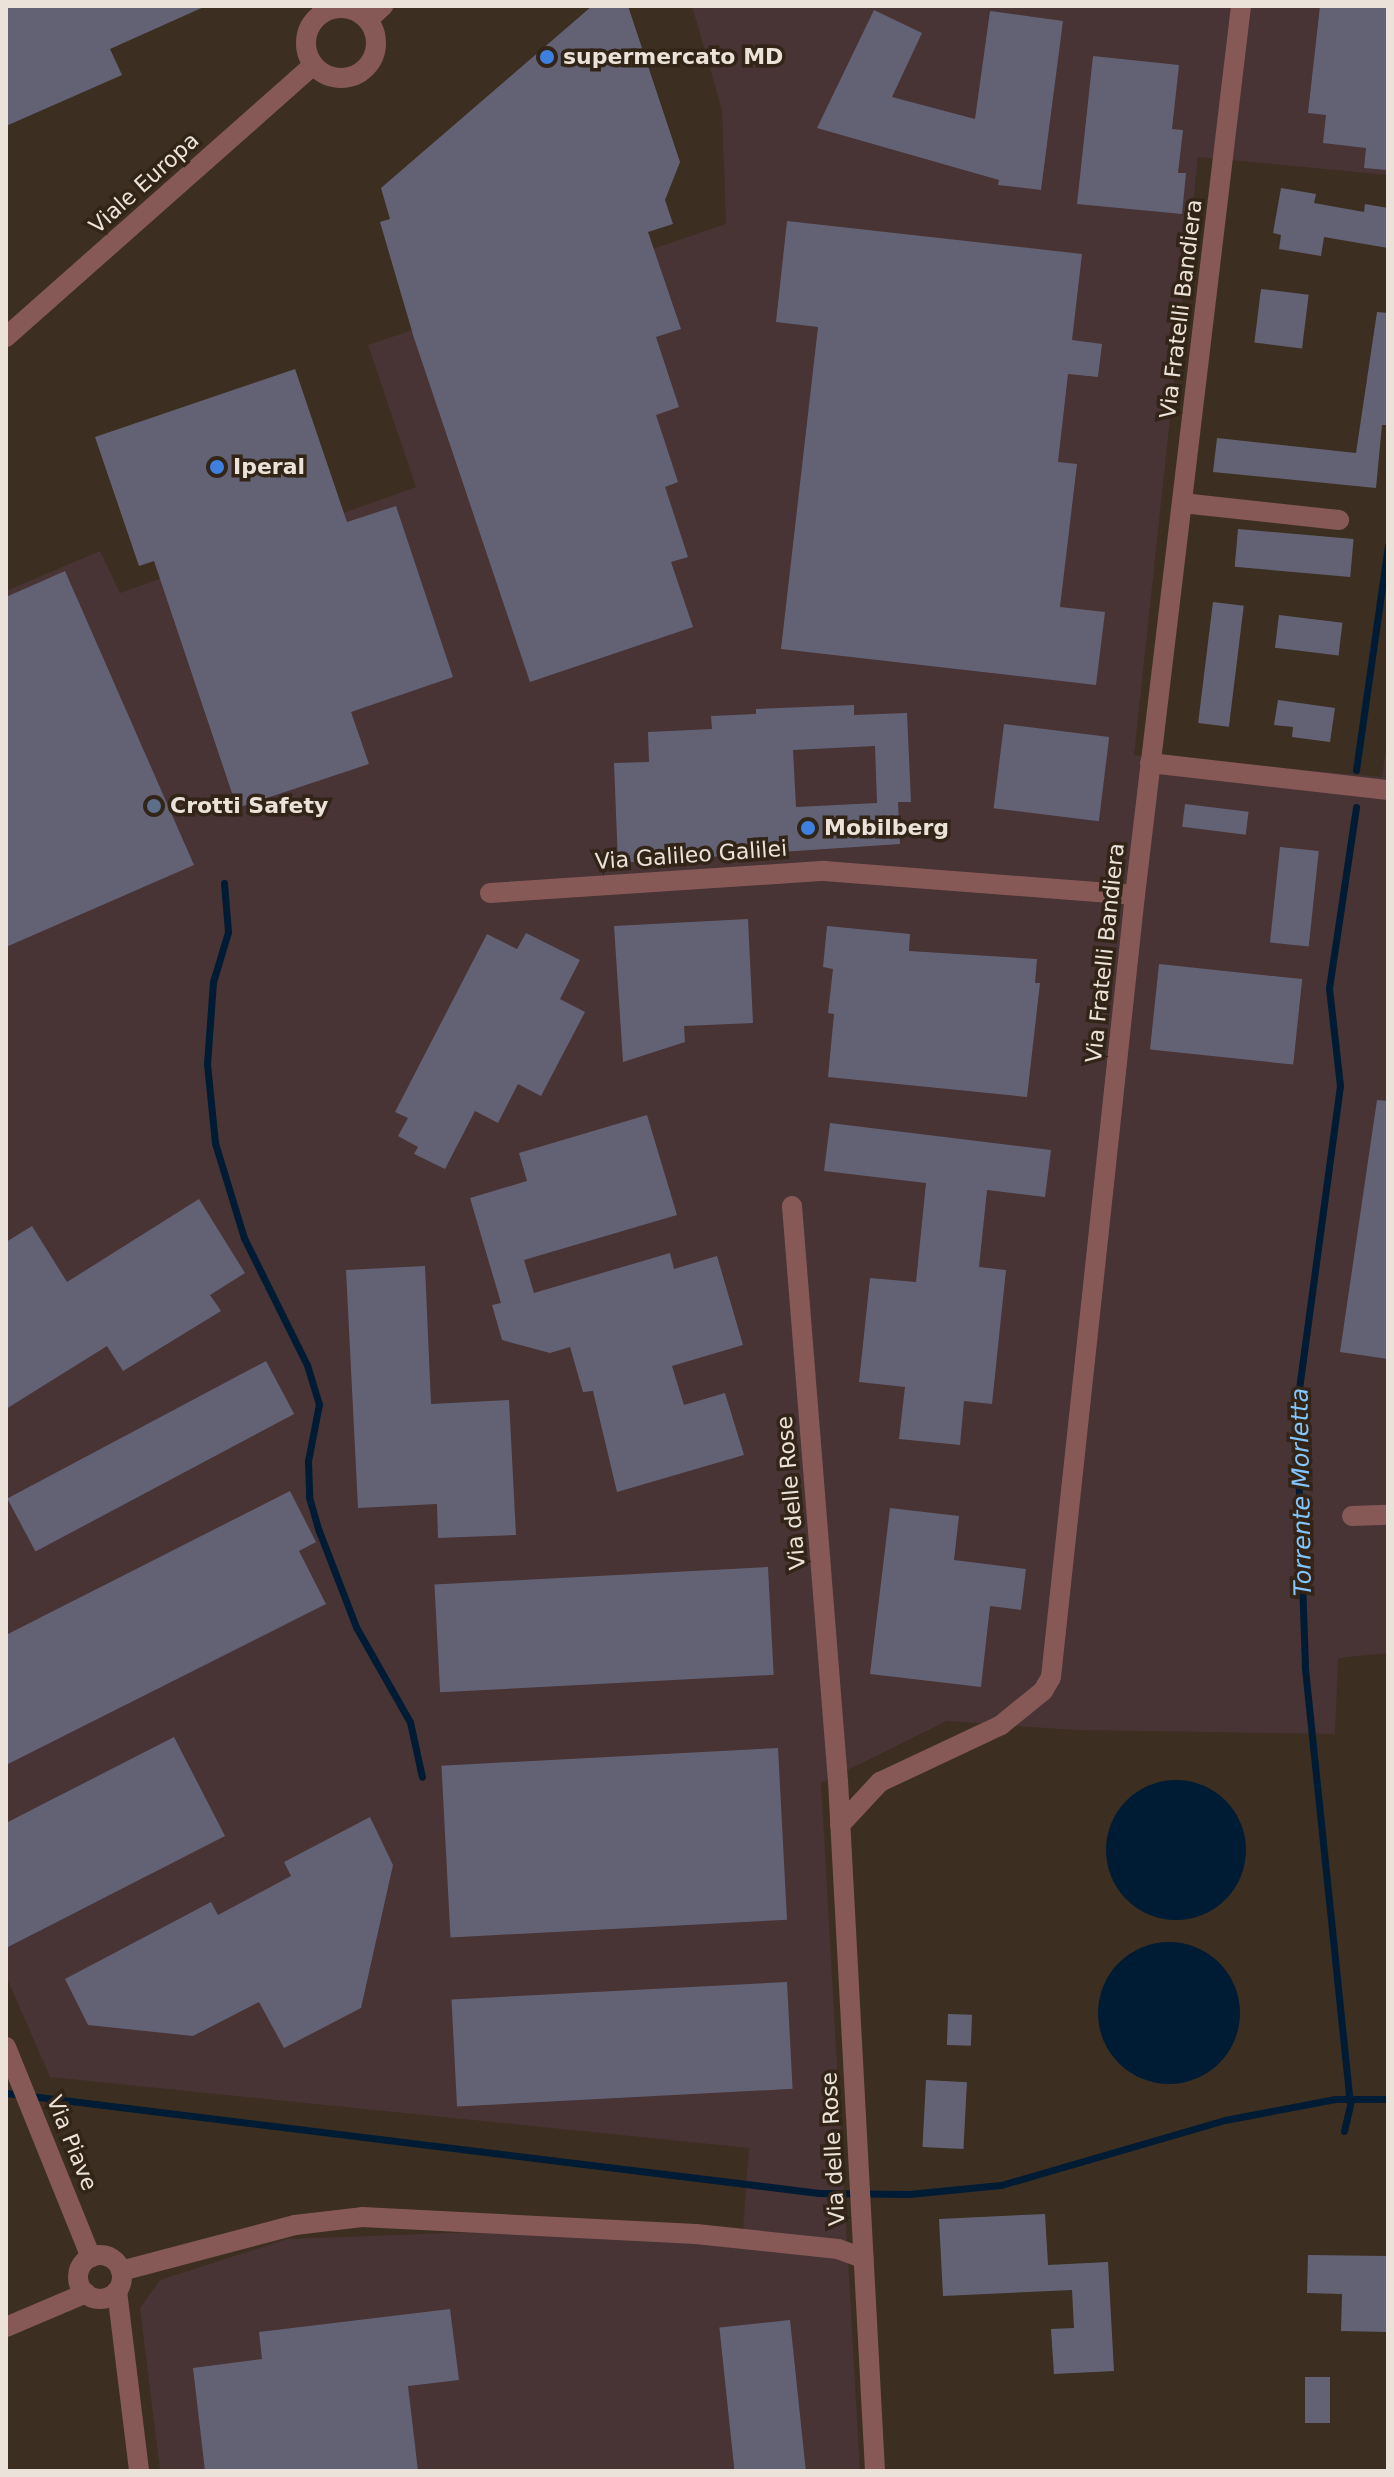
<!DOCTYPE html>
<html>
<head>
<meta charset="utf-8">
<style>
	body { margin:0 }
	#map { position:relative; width:1394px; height:2477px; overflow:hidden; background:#3c2f21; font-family:"DejaVu Sans",sans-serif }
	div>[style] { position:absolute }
	.industrial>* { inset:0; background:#483335 }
	.water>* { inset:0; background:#001c34 }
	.round { border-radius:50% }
	.stream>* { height:7px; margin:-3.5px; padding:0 3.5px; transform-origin:3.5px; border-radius:3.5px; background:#001c34 }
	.building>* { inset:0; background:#636275; transform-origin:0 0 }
	.minor>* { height:20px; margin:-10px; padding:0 10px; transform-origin:10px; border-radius:10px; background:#865957 }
	.minor>.ring { margin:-10px; padding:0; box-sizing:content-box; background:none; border:20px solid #865957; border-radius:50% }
	.tertiary>* { height:20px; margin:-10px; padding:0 10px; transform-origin:10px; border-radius:10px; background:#865957 }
	.tertiary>.ring { margin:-10px; padding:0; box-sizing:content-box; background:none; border:20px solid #865957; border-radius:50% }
	.dots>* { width:22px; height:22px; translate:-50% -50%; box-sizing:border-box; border:4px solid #322517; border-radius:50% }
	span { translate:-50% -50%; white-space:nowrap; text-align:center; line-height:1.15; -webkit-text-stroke:7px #322517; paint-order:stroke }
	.poi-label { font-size:22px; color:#ebe2d9; font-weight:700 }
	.left { translate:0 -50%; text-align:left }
	.street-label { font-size:22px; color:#ebe2d9 }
	.water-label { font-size:24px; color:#85c5fe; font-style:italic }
	.frame { position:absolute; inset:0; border:8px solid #ebe2d9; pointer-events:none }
</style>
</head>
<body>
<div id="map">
	<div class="industrial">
		<i style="clip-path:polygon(692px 6px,1388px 6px,1388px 175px,1198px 157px,1134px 755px,1382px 777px,1388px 734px,1388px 1653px,1338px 1658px,1335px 1734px,1074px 1730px,947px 1721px,821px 1783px,860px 2471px,160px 2471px,140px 2308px,160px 2280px,287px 2239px,504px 2231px,742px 2243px,749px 2148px,50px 2077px,6px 1976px,6px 591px,100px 551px,120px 593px,416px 487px,368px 345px,726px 224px,722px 110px)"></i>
	</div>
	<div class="water">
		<i class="round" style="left:1106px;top:1780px;width:140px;height:140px"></i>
		<i class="round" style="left:1098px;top:1942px;width:142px;height:142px"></i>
	</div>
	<div class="stream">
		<i style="left:1356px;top:770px;width:227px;rotate:-81.9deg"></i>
		<i style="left:224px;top:883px;width:49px;rotate:85.3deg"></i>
		<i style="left:228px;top:932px;width:52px;rotate:106.7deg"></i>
		<i style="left:213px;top:982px;width:82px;rotate:94.2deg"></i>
		<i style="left:207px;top:1064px;width:79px;rotate:84.2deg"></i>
		<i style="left:215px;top:1143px;width:99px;rotate:73deg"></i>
		<i style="left:244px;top:1238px;width:142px;rotate:63.6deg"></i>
		<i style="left:307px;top:1365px;width:41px;rotate:72.9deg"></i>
		<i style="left:319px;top:1404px;width:58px;rotate:100.9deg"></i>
		<i style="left:308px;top:1461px;width:36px;rotate:88deg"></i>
		<i style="left:309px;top:1497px;width:35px;rotate:74deg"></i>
		<i style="left:319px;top:1531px;width:103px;rotate:68.9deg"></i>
		<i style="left:356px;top:1627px;width:109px;rotate:60.4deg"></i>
		<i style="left:410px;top:1722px;width:56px;rotate:77.7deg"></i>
		<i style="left:6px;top:2093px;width:819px;rotate:7.01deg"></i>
		<i style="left:819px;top:2193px;width:90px;rotate:0.6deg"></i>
		<i style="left:909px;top:2194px;width:92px;rotate:-5.6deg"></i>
		<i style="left:1001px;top:2185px;width:233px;rotate:-16.2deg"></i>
		<i style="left:1225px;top:2120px;width:112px;rotate:-10.8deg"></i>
		<i style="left:1335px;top:2099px;width:53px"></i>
		<i style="left:1344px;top:2131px;width:28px;rotate:-77deg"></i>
		<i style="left:1350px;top:2104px;width:440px;rotate:-95.9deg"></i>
		<i style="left:1305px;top:1666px;width:255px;rotate:-92deg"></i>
		<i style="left:1296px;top:1411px;width:328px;rotate:-82.3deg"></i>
		<i style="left:1340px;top:1086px;width:99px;rotate:-96.4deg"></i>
		<i style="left:1329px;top:988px;width:183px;rotate:-81.5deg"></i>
	</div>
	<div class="building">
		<i style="clip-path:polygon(6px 6px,206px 6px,110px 49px,122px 75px,6px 126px)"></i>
		<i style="clip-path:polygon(592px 6px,628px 6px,680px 162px,665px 200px,673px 224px,648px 232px,681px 329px,656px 337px,679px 407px,656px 415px,678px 482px,665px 487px,688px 557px,671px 562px,693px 627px,530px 682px,414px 338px,380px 222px,390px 219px,381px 188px)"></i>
		<i style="clip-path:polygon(1320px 6px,1388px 6px,1388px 170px,1364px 168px,1366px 148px,1323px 143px,1326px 115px,1308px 113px)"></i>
		<i style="clip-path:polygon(874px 10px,922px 33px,892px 97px,975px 119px,990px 11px,1063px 21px,1041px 190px,998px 185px,999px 180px,817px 128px)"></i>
		<i style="clip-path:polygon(1093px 56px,1179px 65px,1172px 129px,1183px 130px,1178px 173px,1186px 173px,1182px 214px,1077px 204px)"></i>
		<i style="clip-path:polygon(1281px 188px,1316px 194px,1314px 203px,1364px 212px,1365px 204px,1388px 208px,1388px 248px,1324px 237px,1321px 256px,1279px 249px,1281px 235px,1273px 233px)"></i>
		<i style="clip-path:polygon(787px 221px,1082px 254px,1072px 340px,1102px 344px,1098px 377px,1068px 374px,1058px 462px,1077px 464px,1060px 607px,1105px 612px,1096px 685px,781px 649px,818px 327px,776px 322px)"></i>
		<i style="left:1261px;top:289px;width:48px;height:54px;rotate:7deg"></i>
		<i style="clip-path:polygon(1377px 312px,1388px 313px,1388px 425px,1382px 425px,1376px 488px,1213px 472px,1217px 438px,1356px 453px)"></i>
		<i style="clip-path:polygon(295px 369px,347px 522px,396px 506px,453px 677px,351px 712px,369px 764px,237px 808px,154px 561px,139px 566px,95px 437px)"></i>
		<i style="left:1238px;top:529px;width:116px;height:38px;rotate:5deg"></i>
		<i style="clip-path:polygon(65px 571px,194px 865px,6px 947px,6px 597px)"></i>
		<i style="left:1213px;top:602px;width:31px;height:122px;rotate:7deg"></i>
		<i style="left:1279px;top:615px;width:64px;height:33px;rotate:7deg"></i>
		<i style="clip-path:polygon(1278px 700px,1335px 708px,1330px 742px,1292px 737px,1293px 727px,1274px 725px)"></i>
		<i style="clip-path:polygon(evenodd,854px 705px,854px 715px,907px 713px,911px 802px,898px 802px,900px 844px,618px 863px,614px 763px,649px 762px,648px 732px,712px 729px,711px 716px,756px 714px,756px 709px,854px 705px,875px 746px,877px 803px,796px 807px,793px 750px,875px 746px)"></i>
		<i style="left:1004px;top:724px;width:106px;height:85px;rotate:7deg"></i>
		<i style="left:1185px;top:804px;width:64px;height:23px;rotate:7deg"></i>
		<i style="left:1280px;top:847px;width:39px;height:96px;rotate:6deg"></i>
		<i style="clip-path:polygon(748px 919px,753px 1023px,684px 1026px,685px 1042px,623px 1062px,614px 926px)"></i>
		<i style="clip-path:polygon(827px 926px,910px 934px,909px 951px,1037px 959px,1035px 983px,1040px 983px,1027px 1097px,828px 1077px,834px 1014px,828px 1013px,833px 969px,823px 967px)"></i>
		<i style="clip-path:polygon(526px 933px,580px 960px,560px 999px,585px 1012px,541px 1096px,518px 1084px,498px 1123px,475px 1111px,445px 1169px,414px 1154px,418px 1147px,398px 1136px,408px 1118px,395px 1112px,487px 934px,517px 949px)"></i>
		<i style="left:1159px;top:964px;width:144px;height:86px;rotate:6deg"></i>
		<i style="clip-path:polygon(1377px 1100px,1388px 1101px,1388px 1359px,1340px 1352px)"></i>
		<i style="clip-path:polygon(647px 1115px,677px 1215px,524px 1260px,534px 1293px,670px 1253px,674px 1269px,717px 1256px,743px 1345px,672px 1366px,684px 1405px,725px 1393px,744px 1455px,617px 1492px,593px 1391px,583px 1392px,570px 1347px,550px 1353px,502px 1340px,492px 1305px,501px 1303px,470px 1198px,527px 1181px,519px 1153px)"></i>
		<i style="clip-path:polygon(830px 1123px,1051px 1150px,1045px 1197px,987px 1190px,979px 1267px,1006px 1270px,992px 1404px,964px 1401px,960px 1445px,899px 1439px,905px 1387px,859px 1382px,870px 1278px,916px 1282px,926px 1183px,824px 1171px)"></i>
		<i style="clip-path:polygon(199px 1199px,245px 1273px,210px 1295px,221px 1311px,123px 1371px,107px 1346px,6px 1409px,6px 1242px,32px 1226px,67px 1282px)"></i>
		<i style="clip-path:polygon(425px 1266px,431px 1404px,509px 1400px,516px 1535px,438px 1538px,437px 1504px,358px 1508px,346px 1270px)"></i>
		<i style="left:266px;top:1361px;width:60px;height:293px;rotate:62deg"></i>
		<i style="clip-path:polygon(290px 1491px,316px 1542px,299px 1551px,326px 1604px,6px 1765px,6px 1635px)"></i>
		<i style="clip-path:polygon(890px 1508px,959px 1516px,954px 1560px,1026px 1569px,1021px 1610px,990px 1606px,981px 1687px,870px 1674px)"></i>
		<i style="left:768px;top:1567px;width:108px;height:334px;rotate:87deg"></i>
		<i style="clip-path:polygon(174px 1737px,225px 1836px,6px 1948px,6px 1823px)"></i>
		<i style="left:778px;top:1748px;width:172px;height:337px;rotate:87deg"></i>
		<i style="clip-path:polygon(370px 1817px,393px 1865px,361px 2008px,284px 2048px,259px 2002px,193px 2036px,88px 2025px,65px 1979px,211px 1902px,218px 1915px,291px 1876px,284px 1862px)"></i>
		<i style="left:787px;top:1982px;width:107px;height:336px;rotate:87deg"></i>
		<i style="left:948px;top:2014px;width:24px;height:31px;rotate:2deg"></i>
		<i style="left:926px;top:2080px;width:41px;height:67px;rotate:3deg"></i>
		<i style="clip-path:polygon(1045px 2214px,1048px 2265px,1108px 2262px,1114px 2371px,1054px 2374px,1051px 2329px,1074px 2328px,1072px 2290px,943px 2296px,939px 2219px)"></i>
		<i style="clip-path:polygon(1308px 2255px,1388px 2256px,1388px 2332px,1341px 2331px,1342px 2294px,1307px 2293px)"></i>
		<i style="clip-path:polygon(450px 2309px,459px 2380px,408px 2386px,418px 2471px,205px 2471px,193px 2368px,262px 2359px,259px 2332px)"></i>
		<i style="left:790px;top:2320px;width:152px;height:71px;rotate:84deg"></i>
		<i style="left:1305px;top:2377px;width:25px;height:46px"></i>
	</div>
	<div class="minor">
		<i style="left:322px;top:6px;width:6px;rotate:72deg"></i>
		<i style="left:1182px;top:503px;width:158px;rotate:6.2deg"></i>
		<i style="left:1150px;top:763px;width:240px;rotate:6.5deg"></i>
		<i style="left:490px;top:893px;width:335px;rotate:-3.8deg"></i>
		<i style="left:824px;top:871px;width:312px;rotate:4.4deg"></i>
		<i style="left:792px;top:1206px;width:577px;rotate:85.43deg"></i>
		<i style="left:838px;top:1781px;width:691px;rotate:86.93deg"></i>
		<i style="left:1352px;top:1516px;width:36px;rotate:-2deg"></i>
		<i style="left:840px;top:1825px;width:59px;rotate:-47.1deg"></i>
		<i style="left:880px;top:1782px;width:134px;rotate:-25.2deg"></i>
		<i style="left:1001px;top:1725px;width:54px;rotate:-39deg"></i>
		<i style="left:1043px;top:1691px;width:16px;rotate:-60deg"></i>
		<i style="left:1051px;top:1677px;width:786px;rotate:-83.87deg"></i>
		<i style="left:1135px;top:895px;width:895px;rotate:-83.2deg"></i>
		<i style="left:6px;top:2047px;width:227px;rotate:68deg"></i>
		<i class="ring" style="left:78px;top:2255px;width:24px;height:24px"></i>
		<i style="left:121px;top:2271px;width:180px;rotate:-14.8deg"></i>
		<i style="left:295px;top:2225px;width:67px;rotate:-6.8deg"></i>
		<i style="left:362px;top:2217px;width:334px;rotate:2.9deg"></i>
		<i style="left:696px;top:2234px;width:143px;rotate:6deg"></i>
		<i style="left:838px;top:2249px;width:27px;rotate:20deg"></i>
		<i style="left:117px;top:2291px;width:181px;rotate:83deg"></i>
		<i style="left:6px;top:2327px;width:87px;rotate:-23deg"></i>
	</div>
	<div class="tertiary">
		<i class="ring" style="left:306px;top:8px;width:50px;height:50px"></i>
		<i style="left:368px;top:20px;width:21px;rotate:-43deg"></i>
		<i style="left:6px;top:337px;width:410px;rotate:-41.5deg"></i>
	</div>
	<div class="dots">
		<i style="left:547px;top:57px;background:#3f7fe0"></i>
		<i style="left:217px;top:467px;background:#3f7fe0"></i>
		<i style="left:154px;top:806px;background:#5c6f8a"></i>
		<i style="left:808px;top:828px;background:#3f7fe0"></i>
	</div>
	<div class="poi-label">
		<span class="left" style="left:563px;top:57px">supermercato MD</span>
		<span class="left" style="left:233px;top:467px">Iperal</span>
		<span class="left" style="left:170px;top:806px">Crotti Safety</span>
		<span class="left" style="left:824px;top:828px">Mobilberg</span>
	</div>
	<div class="street-label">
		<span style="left:144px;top:183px;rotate:-42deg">Viale Europa</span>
		<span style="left:1181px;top:309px;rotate:-83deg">Via Fratelli Bandiera</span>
		<span style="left:691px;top:855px;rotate:-4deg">Via Galileo Galilei</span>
		<span style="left:1105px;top:953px;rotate:-84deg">Via Fratelli Bandiera</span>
		<span style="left:791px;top:1493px;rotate:-95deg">Via delle Rose</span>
		<span style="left:72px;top:2143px;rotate:68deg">Via Piave</span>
		<span style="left:833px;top:2149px;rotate:-93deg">Via delle Rose</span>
	</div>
	<div class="water-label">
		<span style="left:1302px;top:1492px;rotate:-91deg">Torrente Morletta</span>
	</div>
	<div class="frame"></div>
</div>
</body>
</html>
